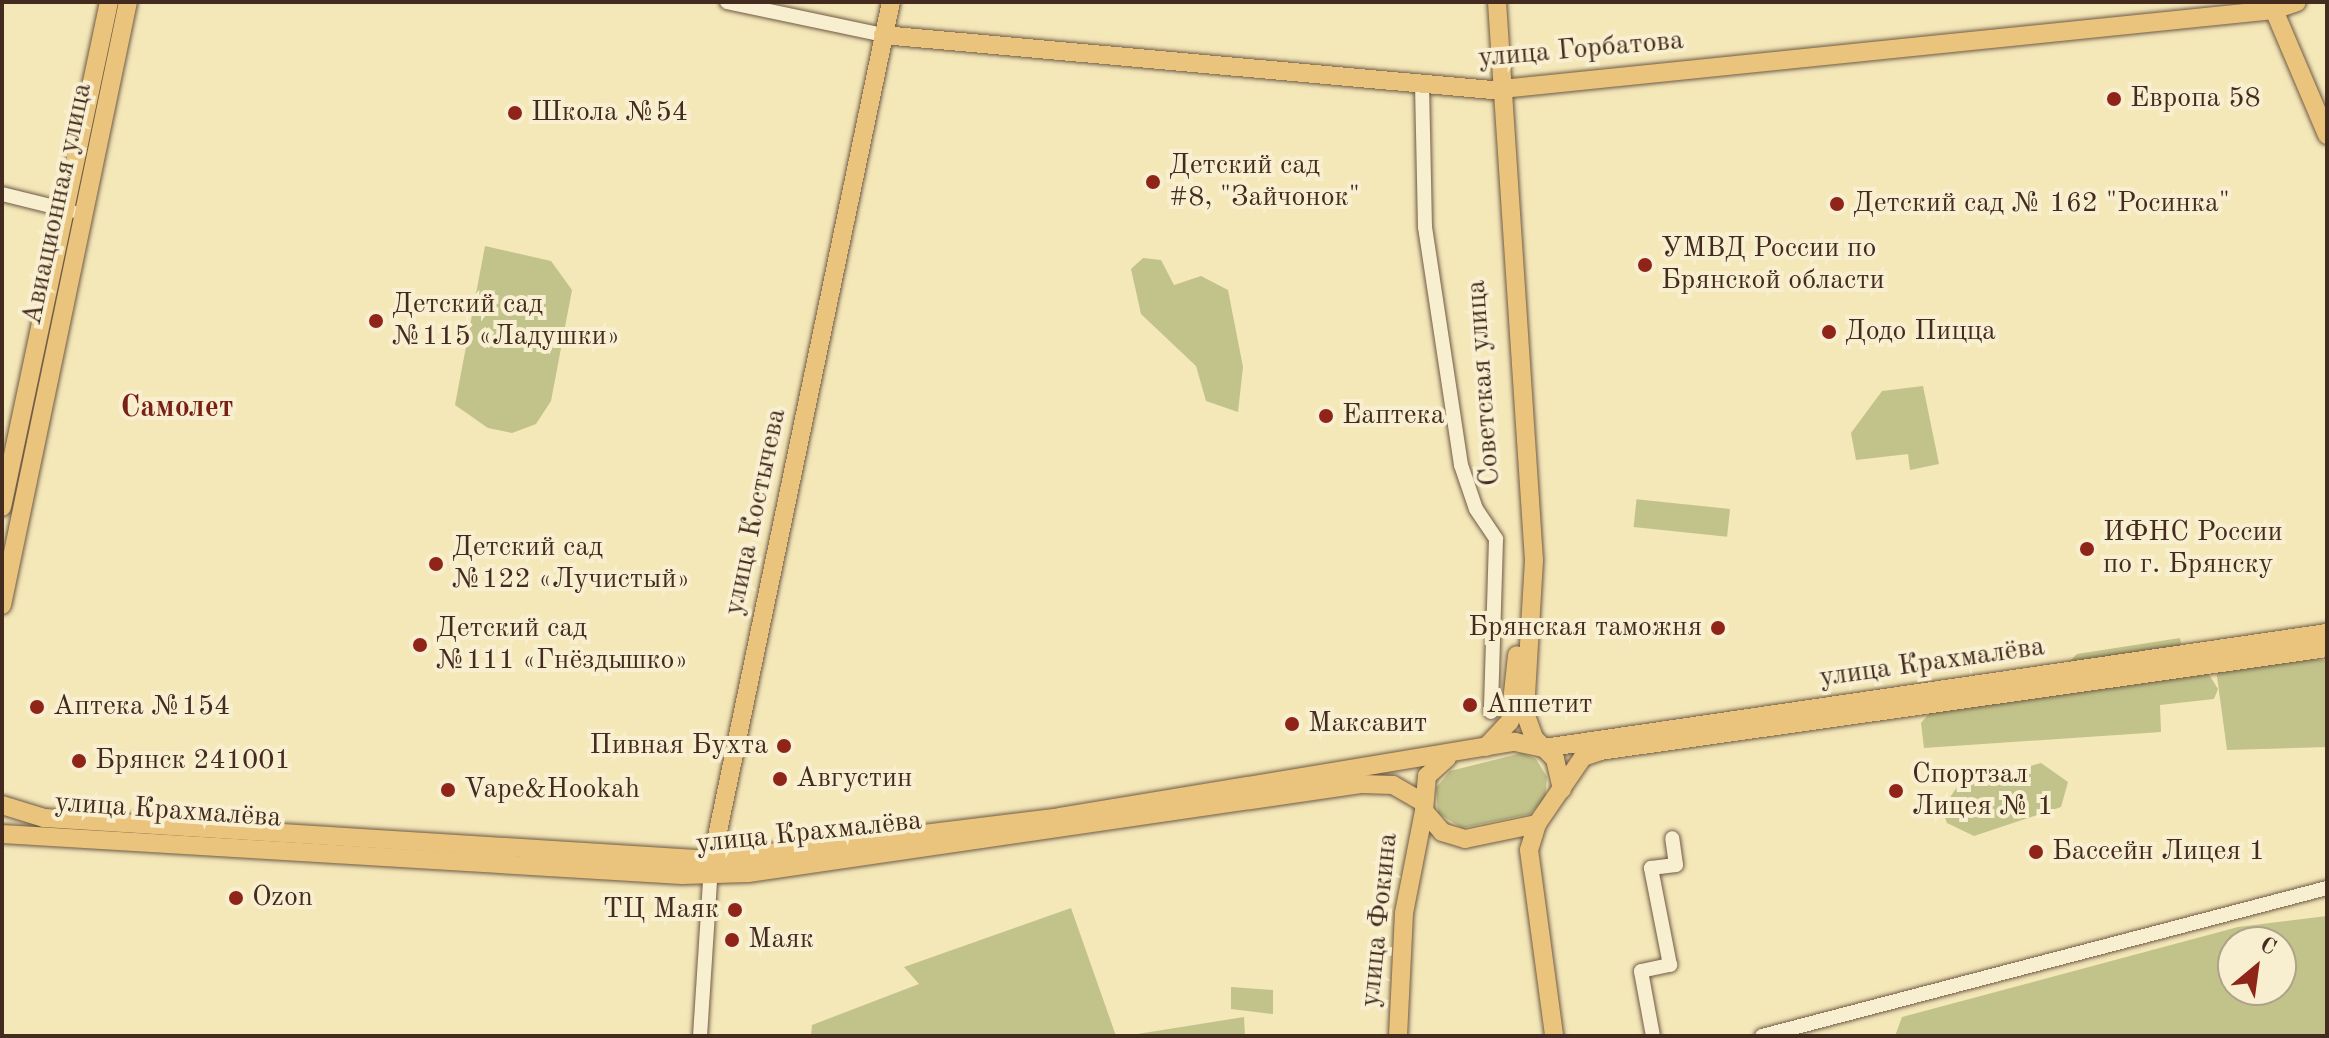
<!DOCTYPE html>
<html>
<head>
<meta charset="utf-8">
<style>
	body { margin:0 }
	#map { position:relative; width:2329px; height:1038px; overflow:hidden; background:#f4e7b8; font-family:"Old Standard TT",serif }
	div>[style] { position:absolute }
	.green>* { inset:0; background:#c2c38a; transform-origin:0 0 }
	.roads { filter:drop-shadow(0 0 2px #6f5a45) drop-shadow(0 0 2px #6f5a45) }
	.minor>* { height:14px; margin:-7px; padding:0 7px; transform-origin:7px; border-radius:7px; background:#f8efd1 }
	.major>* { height:18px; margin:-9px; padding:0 9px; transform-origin:9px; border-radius:9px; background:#eac47c }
	.dots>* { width:22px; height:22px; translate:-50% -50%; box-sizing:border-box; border:4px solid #f8efd1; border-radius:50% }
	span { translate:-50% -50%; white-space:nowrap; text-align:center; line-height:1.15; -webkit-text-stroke:8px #f8efd1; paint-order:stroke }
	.street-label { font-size:28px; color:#432b1f }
	.poi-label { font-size:28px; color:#432b1f }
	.left { translate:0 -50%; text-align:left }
	.right { translate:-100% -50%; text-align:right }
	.neighbourhood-label { font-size:30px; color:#7a1f14; font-weight:700 }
	.frame { position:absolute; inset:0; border:4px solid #432b1f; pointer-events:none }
	.north { position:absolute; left:2217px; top:926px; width:80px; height:80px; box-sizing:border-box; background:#f8efd1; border:2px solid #b0a18a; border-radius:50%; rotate:29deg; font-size:22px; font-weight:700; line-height:32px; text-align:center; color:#432b1f }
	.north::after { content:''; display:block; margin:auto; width:28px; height:36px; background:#8f2418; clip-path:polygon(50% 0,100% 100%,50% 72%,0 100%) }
</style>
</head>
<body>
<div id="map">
	<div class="green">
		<i style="clip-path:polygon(485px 246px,551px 261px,572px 290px,551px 401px,536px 424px,512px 433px,488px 428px,455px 405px)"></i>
		<i style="clip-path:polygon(1143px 258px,1161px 260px,1174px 285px,1201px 276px,1228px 290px,1243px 367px,1238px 412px,1206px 401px,1196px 366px,1141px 314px,1131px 269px)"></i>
		<i style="clip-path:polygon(1923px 386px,1939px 464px,1910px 470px,1908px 454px,1856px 460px,1851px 433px,1882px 391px)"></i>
		<i style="left:1730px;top:509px;width:28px;height:94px;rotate:96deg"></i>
		<i style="clip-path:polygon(2180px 638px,2182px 648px,2064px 667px,2077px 654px)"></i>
		<i style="clip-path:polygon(2297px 657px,2327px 661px,2327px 747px,2227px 750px,2216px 669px)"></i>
		<i style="clip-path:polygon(2208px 673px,2218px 689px,2214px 699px,2160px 705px,2161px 732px,1924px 748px,1921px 723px,1932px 710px)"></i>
		<i style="clip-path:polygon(1522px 753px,1536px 759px,1547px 777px,1545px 799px,1530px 814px,1462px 828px,1438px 813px,1436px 788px,1450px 771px)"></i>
		<i style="clip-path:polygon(2041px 763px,2068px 782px,2061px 807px,1974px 836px,1947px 823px,1942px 809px,1957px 787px)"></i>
		<i style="clip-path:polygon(1071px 908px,1116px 1036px,811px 1036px,812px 1025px,919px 984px,904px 967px)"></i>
		<i style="clip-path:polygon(evenodd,2327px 916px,2327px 1036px,1895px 1036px,1902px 1017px,2238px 927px,2327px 916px,2233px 942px,2281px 942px,2281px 990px,2233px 990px,2233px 942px)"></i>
		<i style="clip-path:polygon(1231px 987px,1273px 990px,1273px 1014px,1231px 1009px)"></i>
		<i style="clip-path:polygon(1244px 1017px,1245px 1036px,1125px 1036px)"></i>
	</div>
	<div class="roads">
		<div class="minor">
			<i style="left:727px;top:2px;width:159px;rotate:11.9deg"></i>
			<i style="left:1422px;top:84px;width:143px;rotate:88.8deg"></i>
			<i style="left:1425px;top:227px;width:241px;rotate:81.4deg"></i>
			<i style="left:1461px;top:465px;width:46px;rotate:71.2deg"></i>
			<i style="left:1476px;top:509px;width:36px;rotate:56deg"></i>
			<i style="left:1496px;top:539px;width:173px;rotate:91.7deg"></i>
			<i style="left:2px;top:194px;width:71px;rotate:13.8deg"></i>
			<i style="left:700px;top:1036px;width:171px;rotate:-86.3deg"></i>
			<i style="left:1653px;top:1036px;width:66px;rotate:-100.5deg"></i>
			<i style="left:1641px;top:971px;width:30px;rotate:-12deg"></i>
			<i style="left:1670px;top:965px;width:99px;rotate:-101.1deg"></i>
			<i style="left:1651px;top:868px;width:25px;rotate:-7deg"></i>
			<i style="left:1676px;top:865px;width:27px;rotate:-98deg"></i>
			<i style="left:1762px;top:1036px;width:584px;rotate:-14.68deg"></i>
		</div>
		<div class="major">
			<i style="left:1497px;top:2px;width:559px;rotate:86.21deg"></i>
			<i style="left:1534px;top:560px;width:153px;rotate:93.4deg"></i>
			<i style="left:1525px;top:713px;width:27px;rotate:70deg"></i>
			<i style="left:1534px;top:738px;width:30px;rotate:45deg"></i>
			<i style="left:1555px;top:759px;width:31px;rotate:77deg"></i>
			<i style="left:2274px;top:10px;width:136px;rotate:67deg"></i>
			<i style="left:883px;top:35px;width:611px;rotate:5.16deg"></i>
			<i style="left:1492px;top:90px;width:786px;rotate:-5.84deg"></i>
			<i style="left:2274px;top:10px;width:24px;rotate:-19deg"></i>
			<i style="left:2px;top:507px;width:516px;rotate:-78.04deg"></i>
			<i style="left:2px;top:605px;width:616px;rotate:-78.2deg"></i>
			<i style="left:1486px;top:747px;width:35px;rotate:-47deg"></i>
			<i style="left:1510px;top:721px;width:66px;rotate:-83.9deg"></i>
			<i style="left:1447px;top:758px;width:27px;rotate:138deg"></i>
			<i style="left:1427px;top:776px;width:35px;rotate:95deg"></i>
			<i style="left:1424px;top:811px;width:28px;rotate:49deg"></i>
			<i style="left:1442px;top:832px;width:24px;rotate:17deg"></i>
			<i style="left:1465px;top:839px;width:74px;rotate:-11.8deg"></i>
			<i style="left:1537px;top:824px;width:81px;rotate:-55.5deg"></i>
			<i style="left:1583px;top:757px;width:18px;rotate:-19deg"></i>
			<i style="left:1600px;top:751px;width:734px;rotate:-8.06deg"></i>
			<i style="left:2px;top:805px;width:44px;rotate:17.2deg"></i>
			<i style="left:44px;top:818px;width:669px;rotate:3.6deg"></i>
			<i style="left:712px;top:860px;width:351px;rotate:-7deg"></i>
			<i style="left:1060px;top:817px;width:461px;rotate:-9.4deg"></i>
			<i style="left:1515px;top:742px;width:30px;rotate:12deg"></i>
			<i style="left:1544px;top:748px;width:791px;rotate:-8.36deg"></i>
			<i style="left:1537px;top:824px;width:27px;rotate:107deg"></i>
			<i style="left:1529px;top:850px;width:188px;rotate:82.3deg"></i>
			<i style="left:2px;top:834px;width:681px;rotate:3.45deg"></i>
			<i style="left:682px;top:875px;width:66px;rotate:-1.7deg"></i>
			<i style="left:748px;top:873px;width:619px;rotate:-8.26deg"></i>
			<i style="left:1361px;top:784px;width:32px;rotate:2deg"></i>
			<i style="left:1393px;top:785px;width:34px;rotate:30deg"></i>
			<i style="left:712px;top:860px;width:876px;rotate:-78.22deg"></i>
			<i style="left:1398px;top:1036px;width:123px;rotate:-87.2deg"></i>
			<i style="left:1404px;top:913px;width:104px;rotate:-78.9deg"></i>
		</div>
	</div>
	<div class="dots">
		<i style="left:2114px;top:99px;background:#8f2418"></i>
		<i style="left:515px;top:113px;background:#8f2418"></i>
		<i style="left:1153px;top:182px;background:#8f2418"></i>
		<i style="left:1837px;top:204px;background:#8f2418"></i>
		<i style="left:1645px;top:265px;background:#8f2418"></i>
		<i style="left:376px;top:321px;background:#8f2418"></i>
		<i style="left:1829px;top:332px;background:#8f2418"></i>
		<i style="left:1326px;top:416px;background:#8f2418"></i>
		<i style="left:2087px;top:549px;background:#8f2418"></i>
		<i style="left:436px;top:564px;background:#8f2418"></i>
		<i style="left:1718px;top:628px;background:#8f2418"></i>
		<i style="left:420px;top:645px;background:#8f2418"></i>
		<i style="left:1470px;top:705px;background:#8f2418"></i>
		<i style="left:37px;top:707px;background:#8f2418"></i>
		<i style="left:1292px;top:724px;background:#8f2418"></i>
		<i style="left:784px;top:746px;background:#8f2418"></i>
		<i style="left:79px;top:761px;background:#8f2418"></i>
		<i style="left:780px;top:779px;background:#8f2418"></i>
		<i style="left:448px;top:790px;background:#8f2418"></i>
		<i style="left:1896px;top:791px;background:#8f2418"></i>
		<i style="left:2036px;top:852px;background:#8f2418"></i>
		<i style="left:236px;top:898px;background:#8f2418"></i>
		<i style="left:735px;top:910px;background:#8f2418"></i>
		<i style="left:732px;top:940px;background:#8f2418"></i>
	</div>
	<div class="street-label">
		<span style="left:1581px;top:50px;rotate:-5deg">улица Горбатова</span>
		<span style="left:58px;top:204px;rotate:-78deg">Авиационная улица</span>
		<span style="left:1484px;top:383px;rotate:-94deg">Советская улица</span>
		<span style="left:756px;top:512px;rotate:-78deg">улица Костычева</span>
		<span style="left:1932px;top:663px;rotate:-8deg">улица Крахмалёва</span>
		<span style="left:168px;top:811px;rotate:4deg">улица Крахмалёва</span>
		<span style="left:809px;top:833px;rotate:-6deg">улица Крахмалёва</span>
		<span style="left:1380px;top:920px;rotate:-84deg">улица Фокина</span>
	</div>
	<div class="poi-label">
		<span class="left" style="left:2130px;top:99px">Европа 58</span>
		<span class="left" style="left:531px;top:113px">Школа №54</span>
		<span class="left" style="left:1169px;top:182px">Детский сад<br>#8, "Зайчонок"</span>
		<span class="left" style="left:1853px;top:204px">Детский сад № 162 "Росинка"</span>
		<span class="left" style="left:1661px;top:265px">УМВД России по<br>Брянской области</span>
		<span class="left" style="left:392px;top:321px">Детский сад<br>№115 «Ладушки»</span>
		<span class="left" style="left:1845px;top:332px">Додо Пицца</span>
		<span class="left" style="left:1342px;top:416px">Еаптека</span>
		<span class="left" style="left:2103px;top:549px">ИФНС России<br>по г. Брянску</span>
		<span class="left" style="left:452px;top:564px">Детский сад<br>№122 «Лучистый»</span>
		<span class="right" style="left:1702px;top:628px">Брянская таможня</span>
		<span class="left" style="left:436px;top:645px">Детский сад<br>№111 «Гнёздышко»</span>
		<span class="left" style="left:1486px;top:705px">Аппетит</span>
		<span class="left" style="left:53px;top:707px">Аптека №154</span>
		<span class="left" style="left:1308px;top:724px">Максавит</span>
		<span class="right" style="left:768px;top:746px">Пивная Бухта</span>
		<span class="left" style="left:95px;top:761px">Брянск 241001</span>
		<span class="left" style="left:1912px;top:791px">Спортзал<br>Лицея № 1</span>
		<span class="left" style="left:796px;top:779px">Августин</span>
		<span class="left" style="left:464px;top:790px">Vape&amp;Hookah</span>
		<span class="left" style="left:2052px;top:852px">Бассейн Лицея 1</span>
		<span class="left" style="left:252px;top:898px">Ozon</span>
		<span class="right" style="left:719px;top:910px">ТЦ Маяк</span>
		<span class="left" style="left:748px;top:940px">Маяк</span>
	</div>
	<div class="neighbourhood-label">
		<span style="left:177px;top:408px">Самолет</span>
	</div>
	<div class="frame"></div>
	<div class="north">С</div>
</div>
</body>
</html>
